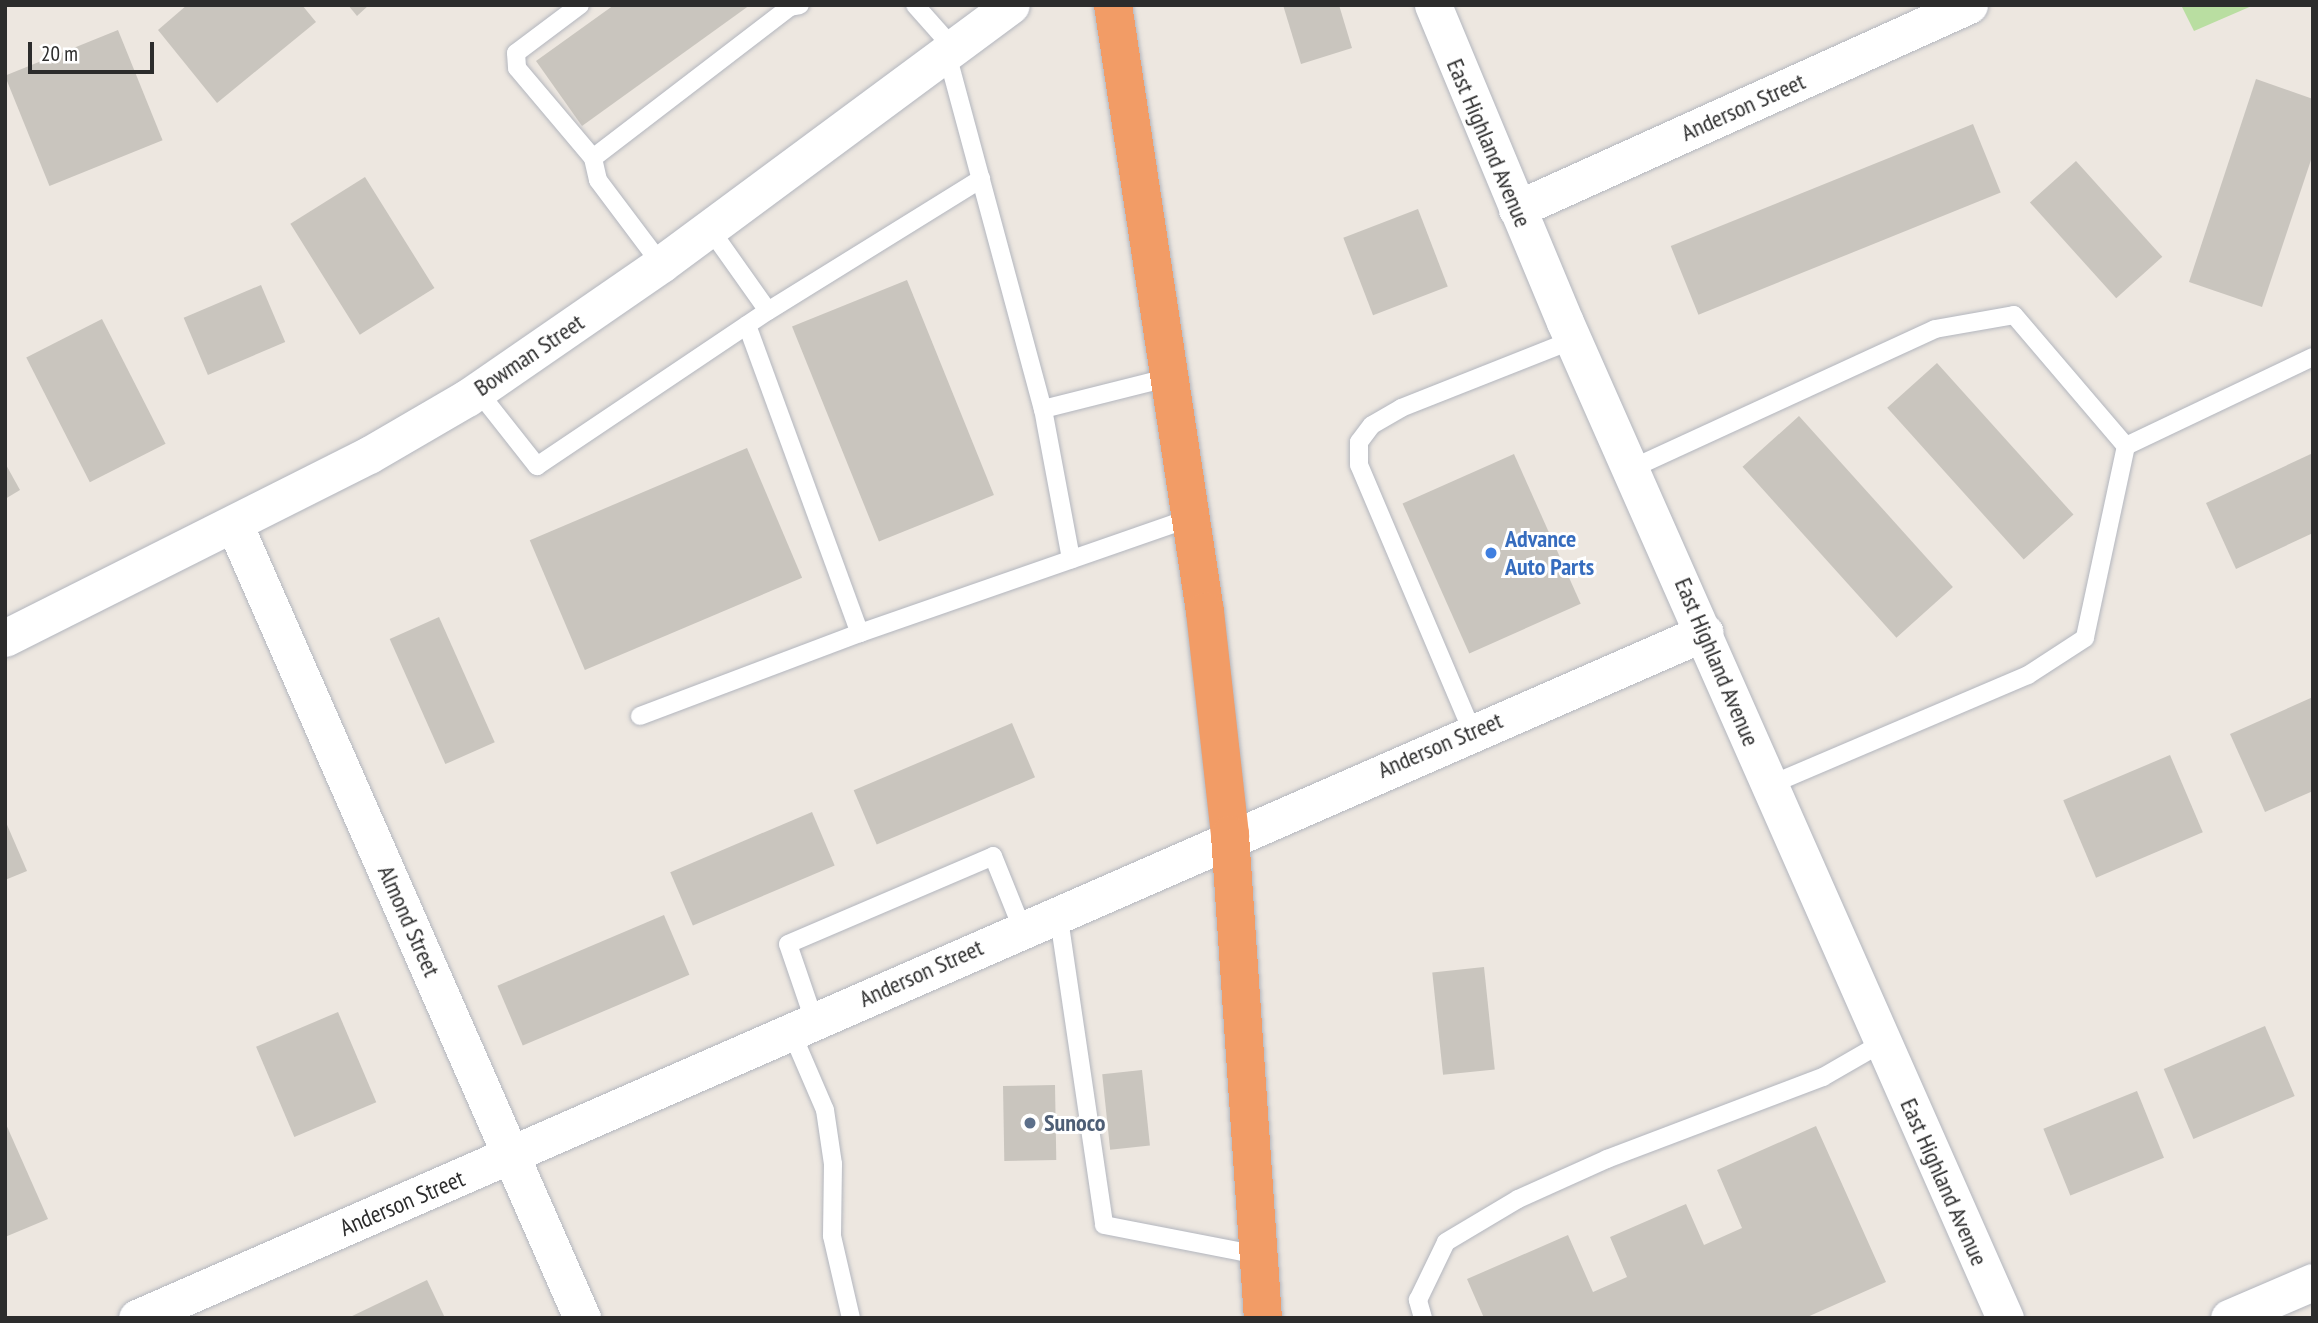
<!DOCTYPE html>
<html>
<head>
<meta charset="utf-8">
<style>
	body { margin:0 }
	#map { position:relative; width:2318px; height:1323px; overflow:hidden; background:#ede7e0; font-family:"PT Sans Narrow",sans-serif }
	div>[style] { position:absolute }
	.green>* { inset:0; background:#b9dea1 }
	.building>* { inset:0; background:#c9c5be; transform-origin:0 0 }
	.roads { filter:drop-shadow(0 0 2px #b3b6be) drop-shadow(0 0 2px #b3b6be) }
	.lane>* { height:18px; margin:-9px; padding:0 9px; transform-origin:9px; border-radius:9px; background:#fff }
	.street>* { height:37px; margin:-18.5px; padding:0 18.5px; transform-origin:18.5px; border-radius:18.5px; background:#fff }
	.highway>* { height:38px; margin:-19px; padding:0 19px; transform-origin:19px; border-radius:19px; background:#f29c66 }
	.dots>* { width:19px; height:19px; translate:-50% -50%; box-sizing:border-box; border:4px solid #fff; border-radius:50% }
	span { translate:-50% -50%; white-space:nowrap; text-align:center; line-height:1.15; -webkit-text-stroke:6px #fff; paint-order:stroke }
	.street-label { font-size:24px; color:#2c2c2c }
	.shop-label { font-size:24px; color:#366cbe; font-weight:700 }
	.left { translate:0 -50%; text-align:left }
	.service-label { font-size:24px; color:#4e5e75; font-weight:700 }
	.frame { position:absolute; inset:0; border:7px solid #2c2c2c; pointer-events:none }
	.scale { position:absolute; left:28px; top:42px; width:126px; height:32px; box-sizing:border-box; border:4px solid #2c2c2c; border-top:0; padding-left:9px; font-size:21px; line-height:24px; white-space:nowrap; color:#2c2c2c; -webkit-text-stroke:5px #fff; paint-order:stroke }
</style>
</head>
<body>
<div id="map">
	<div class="green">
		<i style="clip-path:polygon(2181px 5px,2254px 5px,2194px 31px)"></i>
	</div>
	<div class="building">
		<i style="clip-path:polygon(187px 5px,302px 5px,316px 22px,217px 103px,158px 30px)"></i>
		<i style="clip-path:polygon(348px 5px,369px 5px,357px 16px)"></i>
		<i style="clip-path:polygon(614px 5px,750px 5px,582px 126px,536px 61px)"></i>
		<i style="clip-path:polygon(1283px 5px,1339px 5px,1352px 48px,1301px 64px)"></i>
		<i style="left:118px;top:30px;width:119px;height:122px;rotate:68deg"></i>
		<i style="clip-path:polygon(2256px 79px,2313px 99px,2313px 154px,2262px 307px,2189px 282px)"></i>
		<i style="left:1973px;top:124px;width:74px;height:326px;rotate:68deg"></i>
		<i style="left:2076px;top:161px;width:129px;height:62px;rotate:48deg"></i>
		<i style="left:365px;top:177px;width:131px;height:88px;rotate:58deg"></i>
		<i style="left:1418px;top:209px;width:83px;height:80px;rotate:69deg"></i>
		<i style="left:907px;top:280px;width:232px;height:124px;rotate:68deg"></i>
		<i style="left:261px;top:285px;width:62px;height:84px;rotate:67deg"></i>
		<i style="left:102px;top:319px;width:140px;height:85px;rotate:63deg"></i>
		<i style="left:1937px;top:363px;width:204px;height:67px;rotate:48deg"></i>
		<i style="left:1799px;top:416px;width:230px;height:76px;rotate:48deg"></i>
		<i style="left:747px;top:448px;width:141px;height:236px;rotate:67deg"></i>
		<i style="clip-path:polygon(2313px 453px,2313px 533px,2236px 569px,2206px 503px)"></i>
		<i style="left:1514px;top:454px;width:164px;height:122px;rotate:66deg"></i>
		<i style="clip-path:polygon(5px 463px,20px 490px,5px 499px)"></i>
		<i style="left:439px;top:617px;width:137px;height:54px;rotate:66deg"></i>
		<i style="clip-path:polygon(2313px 697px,2313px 791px,2265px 812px,2230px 734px)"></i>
		<i style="left:1012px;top:723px;width:59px;height:172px;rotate:67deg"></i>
		<i style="left:2170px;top:755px;width:84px;height:116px;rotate:67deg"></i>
		<i style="left:812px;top:812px;width:58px;height:154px;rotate:67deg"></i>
		<i style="clip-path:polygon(5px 820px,27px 871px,5px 880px)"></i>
		<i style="left:664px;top:915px;width:65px;height:181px;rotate:67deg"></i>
		<i style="left:1484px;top:967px;width:103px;height:52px;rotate:84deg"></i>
		<i style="left:338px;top:1012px;width:98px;height:89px;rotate:67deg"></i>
		<i style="left:2265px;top:1026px;width:76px;height:110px;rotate:67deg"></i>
		<i style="left:1142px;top:1070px;width:76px;height:40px;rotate:84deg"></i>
		<i style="left:1055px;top:1085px;width:75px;height:52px;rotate:89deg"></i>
		<i style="left:2137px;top:1091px;width:72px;height:101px;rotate:68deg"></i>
		<i style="clip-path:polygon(5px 1122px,48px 1219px,5px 1237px)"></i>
		<i style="clip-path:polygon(1816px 1126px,1886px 1282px,1805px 1318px,1484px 1318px,1467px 1279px,1568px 1235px,1593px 1292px,1627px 1277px,1610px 1237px,1686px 1204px,1704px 1245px,1742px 1228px,1717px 1170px)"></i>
		<i style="clip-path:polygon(427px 1280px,445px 1318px,348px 1318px)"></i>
	</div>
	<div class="roads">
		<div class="lane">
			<i style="left:580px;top:5px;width:80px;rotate:143.1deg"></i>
			<i style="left:516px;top:53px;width:15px;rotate:86deg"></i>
			<i style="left:517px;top:68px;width:118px;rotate:49.8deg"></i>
			<i style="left:915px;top:5px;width:59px;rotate:48.4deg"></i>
			<i style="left:947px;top:54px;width:368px;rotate:74.9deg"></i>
			<i style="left:1043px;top:409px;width:135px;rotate:-14.1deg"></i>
			<i style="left:710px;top:229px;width:100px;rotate:54.7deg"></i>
			<i style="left:768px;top:311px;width:251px;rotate:-31.8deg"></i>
			<i style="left:661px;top:264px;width:105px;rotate:-126.9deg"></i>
			<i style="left:598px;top:180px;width:23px;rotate:-103deg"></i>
			<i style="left:593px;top:158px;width:248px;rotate:-37.5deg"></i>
			<i style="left:790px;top:7px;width:10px;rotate:-11deg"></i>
			<i style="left:747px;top:325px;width:328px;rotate:69.9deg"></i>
			<i style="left:860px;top:633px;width:353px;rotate:-19.2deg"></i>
			<i style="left:477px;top:390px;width:97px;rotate:51.7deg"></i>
			<i style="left:537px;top:466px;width:278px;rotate:-33.9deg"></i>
			<i style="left:1043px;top:409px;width:153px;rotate:79.4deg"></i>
			<i style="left:2126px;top:446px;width:207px;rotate:-25.5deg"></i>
			<i style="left:1633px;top:468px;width:332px;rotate:-24.7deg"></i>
			<i style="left:1935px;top:329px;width:80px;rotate:-10deg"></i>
			<i style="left:2014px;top:315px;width:172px;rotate:49.5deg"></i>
			<i style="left:2126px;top:446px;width:196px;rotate:102.1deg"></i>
			<i style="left:2085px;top:638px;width:68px;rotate:147deg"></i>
			<i style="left:2028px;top:675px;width:283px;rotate:156.9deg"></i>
			<i style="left:640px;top:716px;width:235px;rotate:-20.7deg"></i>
			<i style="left:1472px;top:731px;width:289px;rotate:-113deg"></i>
			<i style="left:1359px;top:465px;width:23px;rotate:-90deg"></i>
			<i style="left:1359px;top:442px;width:21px;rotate:-53deg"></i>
			<i style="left:1372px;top:425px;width:34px;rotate:-30deg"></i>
			<i style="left:1401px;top:408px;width:185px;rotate:-21.6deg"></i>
			<i style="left:1058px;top:912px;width:316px;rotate:81.6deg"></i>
			<i style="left:1104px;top:1225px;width:158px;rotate:11deg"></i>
			<i style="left:814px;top:1020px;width:80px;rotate:-108.9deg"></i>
			<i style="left:788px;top:944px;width:223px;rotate:-23.2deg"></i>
			<i style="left:993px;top:856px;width:78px;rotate:68.1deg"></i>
			<i style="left:791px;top:1031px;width:86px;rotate:66.7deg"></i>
			<i style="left:825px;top:1110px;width:55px;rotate:81.6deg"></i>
			<i style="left:833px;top:1164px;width:72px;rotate:90.8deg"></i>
			<i style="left:832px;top:1236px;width:84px;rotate:77deg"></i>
			<i style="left:1423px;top:1318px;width:19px;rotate:-106deg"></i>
			<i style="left:1418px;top:1300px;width:64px;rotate:-64.2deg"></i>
			<i style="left:1446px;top:1242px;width:84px;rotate:-30.8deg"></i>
			<i style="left:1518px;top:1199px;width:98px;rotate:-24.2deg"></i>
			<i style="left:1607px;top:1159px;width:231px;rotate:-20.8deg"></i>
			<i style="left:1823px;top:1077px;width:68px;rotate:-30deg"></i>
		</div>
		<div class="street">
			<i style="left:1433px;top:5px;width:343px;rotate:67.4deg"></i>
			<i style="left:1565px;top:322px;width:1089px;rotate:66.17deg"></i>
			<i style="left:1517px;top:209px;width:496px;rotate:-24.3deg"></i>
			<i style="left:234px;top:524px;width:867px;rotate:66.33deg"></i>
			<i style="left:5px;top:638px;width:407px;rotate:-26.7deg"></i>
			<i style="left:369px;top:455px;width:113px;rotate:-30.2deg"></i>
			<i style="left:467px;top:398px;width:236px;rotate:-34.6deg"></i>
			<i style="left:661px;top:264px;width:435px;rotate:-36.5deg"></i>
			<i style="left:137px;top:1318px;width:1711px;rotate:-23.63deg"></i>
			<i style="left:2229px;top:1318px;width:91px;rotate:-23.2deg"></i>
		</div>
		<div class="highway">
			<i style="left:1113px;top:5px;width:614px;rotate:81.38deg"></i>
			<i style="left:1205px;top:612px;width:224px;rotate:83.6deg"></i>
			<i style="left:1230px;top:835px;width:484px;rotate:86.1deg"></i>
		</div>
	</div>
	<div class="dots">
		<i style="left:1491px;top:553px;background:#3f7fe0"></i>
		<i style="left:1030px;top:1123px;background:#5c6f8a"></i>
	</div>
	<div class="street-label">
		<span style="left:1743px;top:107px;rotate:-24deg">Anderson Street</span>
		<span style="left:1489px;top:143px;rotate:67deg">East Highland Avenue</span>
		<span style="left:529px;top:355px;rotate:-34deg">Bowman Street</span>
		<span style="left:1717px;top:662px;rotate:67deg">East Highland Avenue</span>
		<span style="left:1440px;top:745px;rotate:-23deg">Anderson Street</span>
		<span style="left:409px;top:921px;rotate:66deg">Almond Street</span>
		<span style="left:921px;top:973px;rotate:-24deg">Anderson Street</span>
		<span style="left:1944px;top:1182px;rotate:66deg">East Highland Avenue</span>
		<span style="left:402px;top:1203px;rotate:-23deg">Anderson Street</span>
	</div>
	<div class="shop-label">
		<span class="left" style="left:1505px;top:553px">Advance<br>Auto Parts</span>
	</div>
	<div class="service-label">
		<span class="left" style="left:1044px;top:1123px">Sunoco</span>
	</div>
	<div class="frame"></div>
	<div class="scale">20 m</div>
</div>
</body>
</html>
